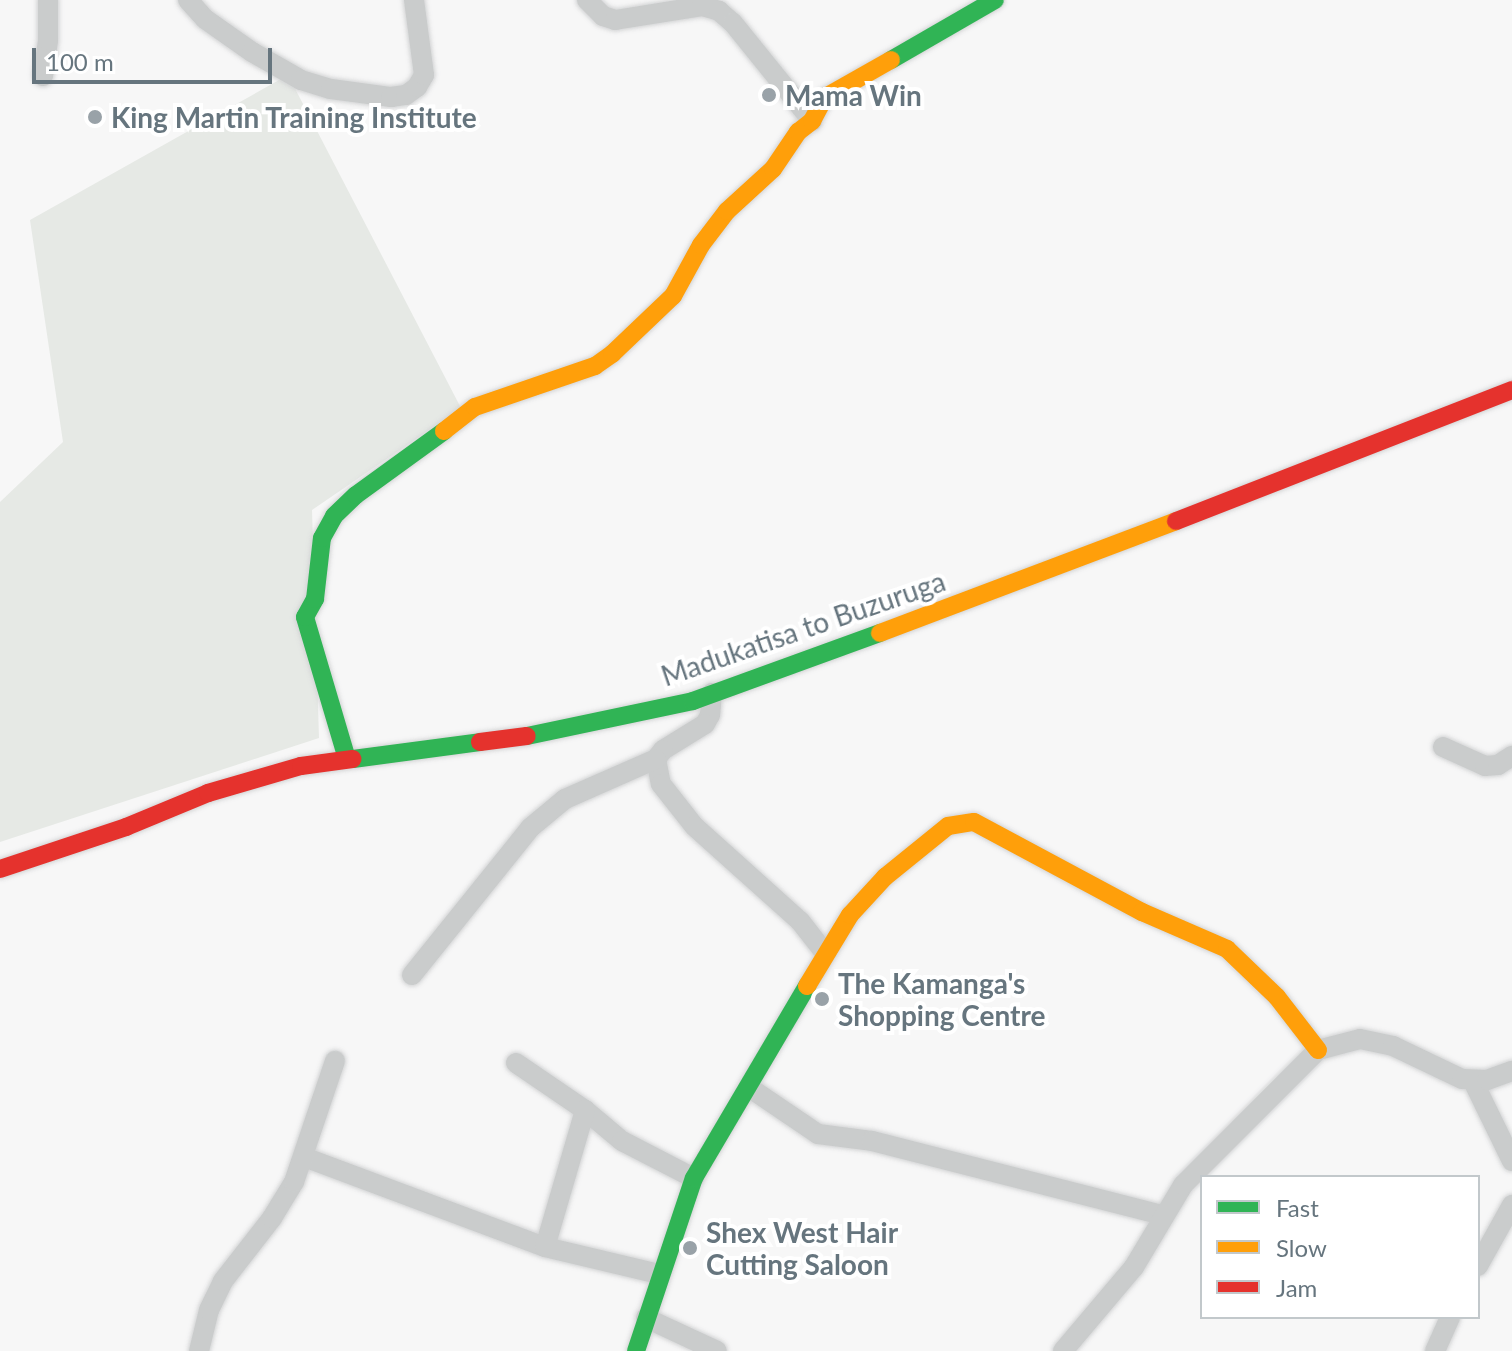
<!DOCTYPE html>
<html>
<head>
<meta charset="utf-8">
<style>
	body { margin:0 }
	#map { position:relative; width:1512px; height:1351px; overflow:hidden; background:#f7f7f7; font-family:Lato,sans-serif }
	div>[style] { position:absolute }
	.green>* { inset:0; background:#e6e9e5 }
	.roads { filter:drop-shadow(0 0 2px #d3d4d5) drop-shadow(0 0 2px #d3d4d5) }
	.street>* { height:20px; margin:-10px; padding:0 10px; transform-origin:10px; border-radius:10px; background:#cacccc }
	.fast>* { height:18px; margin:-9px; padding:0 9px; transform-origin:9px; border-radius:9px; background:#30b455 }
	.slow>* { height:18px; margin:-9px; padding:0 9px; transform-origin:9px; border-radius:9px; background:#ff9f0a }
	.jam>* { height:18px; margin:-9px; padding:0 9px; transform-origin:9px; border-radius:9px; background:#e5322d }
	.dots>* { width:22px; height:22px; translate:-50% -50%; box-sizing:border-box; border:4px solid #fff; border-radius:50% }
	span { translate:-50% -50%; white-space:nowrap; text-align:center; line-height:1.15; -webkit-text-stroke:8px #fff; paint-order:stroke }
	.poi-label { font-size:28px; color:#66757e; font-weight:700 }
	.left { translate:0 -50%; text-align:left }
	.street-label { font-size:28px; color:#66757e }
	.legend { position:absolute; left:1200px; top:1175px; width:280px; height:144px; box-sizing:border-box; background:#fff; border:2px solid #c2c8cb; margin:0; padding:10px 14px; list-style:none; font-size:24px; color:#66757e }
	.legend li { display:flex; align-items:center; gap:16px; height:40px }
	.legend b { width:40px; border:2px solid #c2c8cb }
	.scale { position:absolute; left:32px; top:48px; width:240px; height:36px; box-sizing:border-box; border:4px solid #66757e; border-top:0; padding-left:10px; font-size:24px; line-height:28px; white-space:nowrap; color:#66757e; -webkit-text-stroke:6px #fff; paint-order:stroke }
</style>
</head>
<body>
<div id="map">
	<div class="green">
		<i style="clip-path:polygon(288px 75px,461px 408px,312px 510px,319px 738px,0 842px,0 502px,63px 442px,30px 220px)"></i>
	</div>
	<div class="roads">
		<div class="street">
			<i style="left:188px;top:0;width:25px;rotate:48deg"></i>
			<i style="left:205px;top:19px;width:57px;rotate:35.1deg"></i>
			<i style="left:252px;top:52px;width:56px;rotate:29.7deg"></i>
			<i style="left:301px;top:80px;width:31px;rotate:17deg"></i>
			<i style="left:331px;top:89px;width:61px;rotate:7.6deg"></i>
			<i style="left:391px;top:97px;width:15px;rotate:-8deg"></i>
			<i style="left:406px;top:95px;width:14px;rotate:-36deg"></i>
			<i style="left:417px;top:87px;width:14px;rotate:-60deg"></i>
			<i style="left:424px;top:75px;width:76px;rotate:-97.6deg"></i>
			<i style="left:587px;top:0;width:23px;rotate:45deg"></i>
			<i style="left:603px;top:16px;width:13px;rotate:18deg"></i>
			<i style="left:615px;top:20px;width:88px;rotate:-9.1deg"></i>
			<i style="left:702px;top:6px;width:18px;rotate:16deg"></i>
			<i style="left:719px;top:11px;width:18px;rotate:41deg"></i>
			<i style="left:733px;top:23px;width:126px;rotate:51.1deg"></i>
			<i style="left:43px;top:76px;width:36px;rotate:-82deg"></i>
			<i style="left:48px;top:40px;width:40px;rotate:-90deg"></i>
			<i style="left:712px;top:693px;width:22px;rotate:95deg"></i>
			<i style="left:710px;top:715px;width:10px;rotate:119deg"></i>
			<i style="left:705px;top:724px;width:49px;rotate:148.2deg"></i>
			<i style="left:663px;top:750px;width:11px;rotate:128deg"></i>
			<i style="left:656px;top:759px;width:25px;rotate:79deg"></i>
			<i style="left:661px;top:784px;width:53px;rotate:51.8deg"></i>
			<i style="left:694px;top:826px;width:142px;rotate:41.9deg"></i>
			<i style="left:800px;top:921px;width:41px;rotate:52deg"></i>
			<i style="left:1443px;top:747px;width:46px;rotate:24.3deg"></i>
			<i style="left:1485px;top:766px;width:13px;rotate:-4deg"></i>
			<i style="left:1498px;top:765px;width:17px;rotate:-33deg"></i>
			<i style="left:412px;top:975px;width:189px;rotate:-51.2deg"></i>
			<i style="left:530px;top:828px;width:45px;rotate:-39.6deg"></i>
			<i style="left:565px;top:799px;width:99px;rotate:-23.7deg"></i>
			<i style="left:516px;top:1063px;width:83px;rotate:34.3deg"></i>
			<i style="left:585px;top:1110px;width:48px;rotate:40deg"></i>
			<i style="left:622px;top:1141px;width:81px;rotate:27.2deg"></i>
			<i style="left:1473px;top:1081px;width:89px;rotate:64deg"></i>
			<i style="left:750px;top:1088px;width:82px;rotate:34.1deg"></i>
			<i style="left:818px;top:1134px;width:54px;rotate:7.4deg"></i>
			<i style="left:872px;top:1141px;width:300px;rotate:14.3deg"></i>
			<i style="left:304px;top:1157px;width:257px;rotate:20.5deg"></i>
			<i style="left:545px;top:1247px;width:117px;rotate:13.3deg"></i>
			<i style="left:545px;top:1247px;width:143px;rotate:-73.7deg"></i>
			<i style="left:1478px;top:1266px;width:70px;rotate:-60.9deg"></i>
			<i style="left:646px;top:1318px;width:78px;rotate:24.9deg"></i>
			<i style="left:199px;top:1351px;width:42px;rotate:-76.3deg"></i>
			<i style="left:209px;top:1310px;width:32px;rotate:-64deg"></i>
			<i style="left:223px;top:1281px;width:80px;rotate:-52.1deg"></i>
			<i style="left:272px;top:1218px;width:42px;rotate:-58.6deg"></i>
			<i style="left:294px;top:1182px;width:128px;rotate:-71.3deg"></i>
			<i style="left:1063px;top:1351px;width:110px;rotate:-49.8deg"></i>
			<i style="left:1134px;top:1267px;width:96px;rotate:-59.1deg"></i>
			<i style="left:1183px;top:1185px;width:191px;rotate:-45deg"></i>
			<i style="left:1318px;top:1050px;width:43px;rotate:-14.7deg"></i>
			<i style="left:1360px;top:1039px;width:34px;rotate:12deg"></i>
			<i style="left:1393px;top:1046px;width:76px;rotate:25.6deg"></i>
			<i style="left:1462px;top:1079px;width:25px;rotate:2deg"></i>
			<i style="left:1487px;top:1080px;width:27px;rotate:-20deg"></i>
			<i style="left:1435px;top:1351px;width:37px;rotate:-66deg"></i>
		</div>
		<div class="fast">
			<i style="left:891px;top:60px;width:120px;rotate:-30deg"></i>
			<i style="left:527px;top:736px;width:170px;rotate:-11.9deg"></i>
			<i style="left:693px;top:701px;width:199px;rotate:-20deg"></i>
			<i style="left:347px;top:759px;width:148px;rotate:-106.5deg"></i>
			<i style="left:305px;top:617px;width:21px;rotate:-61deg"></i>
			<i style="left:315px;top:599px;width:61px;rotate:-83.5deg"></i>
			<i style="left:322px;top:538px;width:25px;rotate:-61deg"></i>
			<i style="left:334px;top:516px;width:30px;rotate:-44deg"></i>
			<i style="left:356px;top:495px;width:109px;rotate:-36deg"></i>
			<i style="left:353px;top:759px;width:128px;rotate:-7.6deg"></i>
			<i style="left:636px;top:1351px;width:182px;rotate:-71.5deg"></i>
			<i style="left:694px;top:1178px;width:223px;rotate:-59.5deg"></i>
		</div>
		<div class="slow">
			<i style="left:444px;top:431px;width:39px;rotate:-38deg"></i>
			<i style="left:475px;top:407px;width:127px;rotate:-18.9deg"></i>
			<i style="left:595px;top:366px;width:21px;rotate:-35deg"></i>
			<i style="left:612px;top:354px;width:84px;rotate:-43.6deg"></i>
			<i style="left:673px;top:296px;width:58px;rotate:-61.2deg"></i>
			<i style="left:701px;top:245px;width:43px;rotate:-52.6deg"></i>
			<i style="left:727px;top:211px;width:62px;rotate:-42.4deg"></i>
			<i style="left:773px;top:169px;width:45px;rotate:-56deg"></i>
			<i style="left:798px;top:132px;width:18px;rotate:-38deg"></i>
			<i style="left:812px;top:121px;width:26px;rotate:-62deg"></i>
			<i style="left:824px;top:98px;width:77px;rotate:-29.6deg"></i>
			<i style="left:880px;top:633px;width:316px;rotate:-20.7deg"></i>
			<i style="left:807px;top:986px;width:83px;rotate:-58.8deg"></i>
			<i style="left:850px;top:915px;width:52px;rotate:-47.4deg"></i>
			<i style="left:885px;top:877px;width:81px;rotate:-39deg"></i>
			<i style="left:948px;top:826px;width:26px;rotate:-9deg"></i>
			<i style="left:974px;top:822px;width:191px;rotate:28.2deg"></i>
			<i style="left:1142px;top:912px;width:93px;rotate:23.5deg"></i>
			<i style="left:1227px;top:949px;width:69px;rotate:43.8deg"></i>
			<i style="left:1277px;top:997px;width:67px;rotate:52.3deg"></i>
		</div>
		<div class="jam">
			<i style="left:1176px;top:521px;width:361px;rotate:-21.3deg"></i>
			<i style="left:480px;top:742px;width:47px;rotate:-7.3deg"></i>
			<i style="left:0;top:869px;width:133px;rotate:-18.4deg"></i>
			<i style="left:126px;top:827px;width:89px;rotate:-22.5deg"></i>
			<i style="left:208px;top:793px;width:97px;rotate:-16.2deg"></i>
			<i style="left:301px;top:766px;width:52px;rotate:-7.7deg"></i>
		</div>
	</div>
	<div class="dots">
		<i style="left:769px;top:95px;background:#99a2a8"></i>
		<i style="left:95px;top:117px;background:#99a2a8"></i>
		<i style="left:822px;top:999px;background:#99a2a8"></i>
		<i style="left:690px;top:1248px;background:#99a2a8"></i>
	</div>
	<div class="poi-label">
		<span class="left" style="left:785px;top:95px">Mama Win</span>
		<span class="left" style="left:111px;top:117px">King Martin Training Institute</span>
		<span class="left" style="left:838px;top:999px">The Kamanga's<br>Shopping Centre</span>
		<span class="left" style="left:706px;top:1248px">Shex West Hair<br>Cutting Saloon</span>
	</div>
	<div class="street-label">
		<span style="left:803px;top:628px;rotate:-19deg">Madukatisa to Buzuruga</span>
	</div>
	<ul class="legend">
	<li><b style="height:10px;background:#30b455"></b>Fast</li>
	<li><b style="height:10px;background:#ff9f0a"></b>Slow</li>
	<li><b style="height:10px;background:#e5322d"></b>Jam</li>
	</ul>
	<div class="scale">100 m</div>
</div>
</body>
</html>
